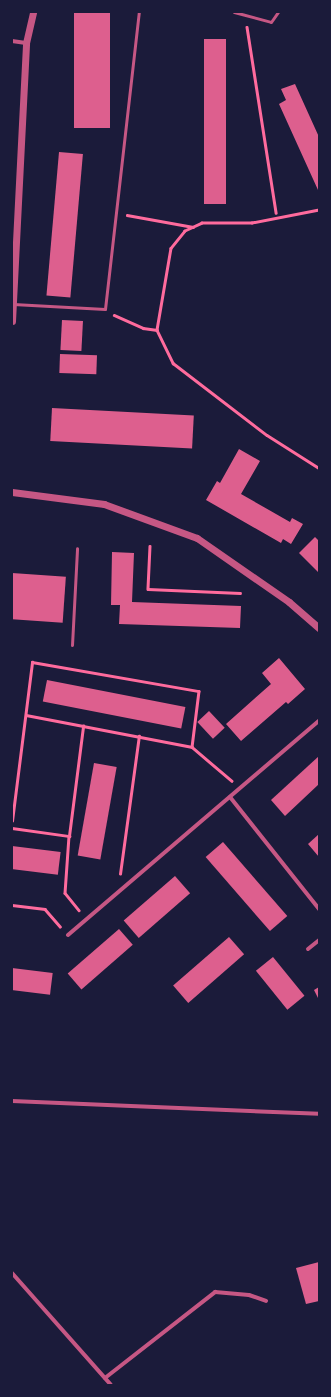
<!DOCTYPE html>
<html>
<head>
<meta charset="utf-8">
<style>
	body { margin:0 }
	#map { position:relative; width:331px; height:1397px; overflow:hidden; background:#1b1b3a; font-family:Rubik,sans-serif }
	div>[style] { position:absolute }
	.building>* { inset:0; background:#dd5f8e; transform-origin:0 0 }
	.path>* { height:2.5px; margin:-1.25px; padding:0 1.25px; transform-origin:1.25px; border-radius:1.25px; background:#ff6b9d }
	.service>* { height:3px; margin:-1.5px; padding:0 1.5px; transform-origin:1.5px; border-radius:1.5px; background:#c65784 }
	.minor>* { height:4px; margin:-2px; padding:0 2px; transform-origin:2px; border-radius:2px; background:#c65784 }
	.tertiary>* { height:7px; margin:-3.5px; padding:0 3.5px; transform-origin:3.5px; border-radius:3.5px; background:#c65784 }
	span { translate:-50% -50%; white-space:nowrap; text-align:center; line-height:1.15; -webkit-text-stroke:4px #1b1b3a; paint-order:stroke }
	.frame { position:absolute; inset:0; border:13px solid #1b1b3a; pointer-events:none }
</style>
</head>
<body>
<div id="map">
	<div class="building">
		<i style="left:74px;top:12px;width:36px;height:116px"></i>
		<i style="left:204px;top:39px;width:22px;height:165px"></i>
		<i style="clip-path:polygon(295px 84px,319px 137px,318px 190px,279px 104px,286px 100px,281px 89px)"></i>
		<i style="left:59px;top:152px;width:24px;height:144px;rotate:5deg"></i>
		<i style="left:62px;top:320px;width:21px;height:30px;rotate:3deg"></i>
		<i style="left:60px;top:354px;width:37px;height:19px;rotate:2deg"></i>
		<i style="left:52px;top:408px;width:142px;height:33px;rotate:3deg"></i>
		<i style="clip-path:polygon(239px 449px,260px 461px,241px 494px,290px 522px,292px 518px,303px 524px,291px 544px,283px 539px,281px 543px,206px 500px,217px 481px,220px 483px)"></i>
		<i style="clip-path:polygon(315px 537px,319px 541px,319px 573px,299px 553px)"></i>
		<i style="clip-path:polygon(112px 552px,134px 553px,132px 602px,241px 606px,240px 628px,119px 624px,120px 605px,111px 605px)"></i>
		<i style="left:12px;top:573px;width:54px;height:46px;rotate:4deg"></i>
		<i style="clip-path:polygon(279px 658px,305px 689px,288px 704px,286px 702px,241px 741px,226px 724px,271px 684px,262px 673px)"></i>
		<i style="left:47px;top:680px;width:141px;height:22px;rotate:11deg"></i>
		<i style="left:209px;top:711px;width:23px;height:16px;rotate:47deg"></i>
		<i style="clip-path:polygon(319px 756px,319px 784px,285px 816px,271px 800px)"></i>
		<i style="left:94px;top:763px;width:23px;height:94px;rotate:10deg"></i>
		<i style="clip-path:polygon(319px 834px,319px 857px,308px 844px)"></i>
		<i style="left:223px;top:842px;width:98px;height:23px;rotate:49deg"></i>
		<i style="left:12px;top:846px;width:49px;height:23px;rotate:7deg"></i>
		<i style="left:175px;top:876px;width:23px;height:68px;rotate:49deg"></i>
		<i style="left:119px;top:929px;width:21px;height:68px;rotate:49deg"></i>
		<i style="left:229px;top:937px;width:23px;height:74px;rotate:49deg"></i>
		<i style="left:273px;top:957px;width:50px;height:22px;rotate:51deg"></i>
		<i style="left:12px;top:968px;width:41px;height:22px;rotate:7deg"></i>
		<i style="clip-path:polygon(319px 987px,319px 1000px,314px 990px)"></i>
		<i style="clip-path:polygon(319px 1262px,319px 1301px,306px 1304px,296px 1268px)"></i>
	</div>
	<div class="path">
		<i style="left:247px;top:27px;width:188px;rotate:81.1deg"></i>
		<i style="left:319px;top:210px;width:68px;rotate:169deg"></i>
		<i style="left:252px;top:223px;width:50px;rotate:180deg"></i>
		<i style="left:202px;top:223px;width:19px;rotate:155deg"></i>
		<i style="left:185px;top:231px;width:22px;rotate:129deg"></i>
		<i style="left:171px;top:248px;width:83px;rotate:99.7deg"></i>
		<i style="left:157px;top:330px;width:37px;rotate:64deg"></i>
		<i style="left:173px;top:363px;width:118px;rotate:37.5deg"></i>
		<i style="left:267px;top:435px;width:62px;rotate:32.4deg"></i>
		<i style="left:127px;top:215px;width:67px;rotate:10.3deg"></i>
		<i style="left:114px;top:315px;width:32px;rotate:24deg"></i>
		<i style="left:143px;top:328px;width:14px;rotate:8deg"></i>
		<i style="left:150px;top:546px;width:43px;rotate:92.7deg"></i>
		<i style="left:148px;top:589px;width:92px;rotate:2.5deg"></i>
		<i style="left:26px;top:715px;width:58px;rotate:10.9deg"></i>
		<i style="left:12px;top:821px;width:160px;rotate:-82.8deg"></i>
		<i style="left:32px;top:662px;width:169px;rotate:9.9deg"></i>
		<i style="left:199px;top:691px;width:56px;rotate:97.1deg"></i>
		<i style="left:12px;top:828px;width:58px;rotate:8deg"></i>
		<i style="left:69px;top:836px;width:111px;rotate:-82.7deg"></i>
		<i style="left:83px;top:726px;width:111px;rotate:10.9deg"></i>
		<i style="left:192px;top:747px;width:52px;rotate:40.4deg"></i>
		<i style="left:69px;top:836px;width:57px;rotate:94deg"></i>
		<i style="left:65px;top:893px;width:22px;rotate:51deg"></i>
		<i style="left:120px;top:874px;width:139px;rotate:-82.2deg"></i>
		<i style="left:12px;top:905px;width:33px;rotate:7deg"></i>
		<i style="left:45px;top:909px;width:23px;rotate:49deg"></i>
	</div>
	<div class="service">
		<i style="left:234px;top:12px;width:38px;rotate:15deg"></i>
		<i style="left:271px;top:22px;width:12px;rotate:-55deg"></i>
		<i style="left:13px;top:304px;width:92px;rotate:3.1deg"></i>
		<i style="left:105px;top:309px;width:299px;rotate:-83.5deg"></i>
		<i style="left:72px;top:645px;width:97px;rotate:-87deg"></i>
	</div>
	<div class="minor">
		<i style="left:12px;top:41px;width:14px;rotate:8deg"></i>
		<i style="left:230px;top:797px;width:143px;rotate:51.5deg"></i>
		<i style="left:68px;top:935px;width:330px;rotate:-40.5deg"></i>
		<i style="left:308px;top:949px;width:14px;rotate:-39deg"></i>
		<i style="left:12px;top:1101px;width:307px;rotate:2.4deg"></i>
		<i style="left:12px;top:1273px;width:149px;rotate:48.5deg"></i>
		<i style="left:105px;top:1378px;width:140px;rotate:-38deg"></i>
		<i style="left:215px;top:1292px;width:34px;rotate:5deg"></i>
		<i style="left:249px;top:1295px;width:18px;rotate:19deg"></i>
	</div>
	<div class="tertiary">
		<i style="left:12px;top:321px;width:278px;rotate:-87.1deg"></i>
		<i style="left:26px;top:43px;width:32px;rotate:-77deg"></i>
		<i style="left:12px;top:492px;width:93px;rotate:7.4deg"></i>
		<i style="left:104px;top:504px;width:99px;rotate:20.1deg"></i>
		<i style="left:197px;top:538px;width:112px;rotate:34.8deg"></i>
		<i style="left:289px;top:602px;width:40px;rotate:41deg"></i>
	</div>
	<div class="frame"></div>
</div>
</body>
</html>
